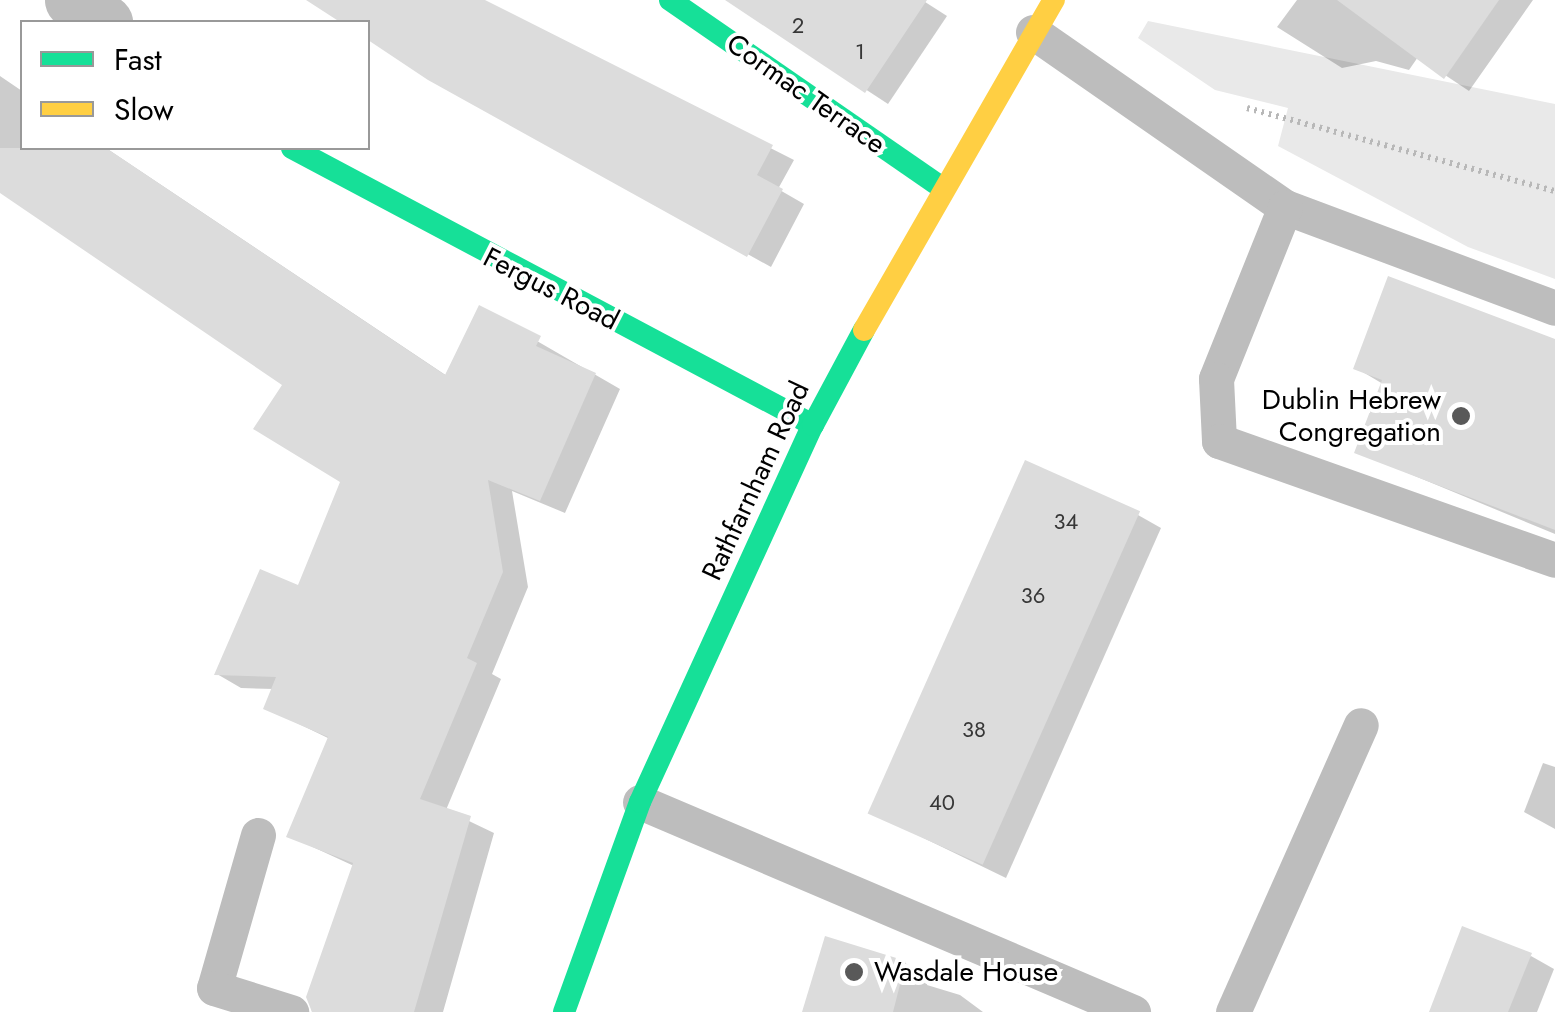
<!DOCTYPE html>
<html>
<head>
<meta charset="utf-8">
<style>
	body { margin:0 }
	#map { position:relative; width:1555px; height:1012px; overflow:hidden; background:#fff; font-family:Jost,sans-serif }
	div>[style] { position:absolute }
	.green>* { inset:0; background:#e9e9e9 }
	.shadow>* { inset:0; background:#0003 }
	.building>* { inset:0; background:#dcdcdc; transform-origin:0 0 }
	.path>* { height:6px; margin-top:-3px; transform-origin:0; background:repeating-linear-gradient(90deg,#b8b8b8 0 2.5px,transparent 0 7.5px) }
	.lane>* { height:35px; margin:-17.5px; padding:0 17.5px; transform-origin:17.5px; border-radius:17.5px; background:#bdbdbd }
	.street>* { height:55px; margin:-27.5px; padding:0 27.5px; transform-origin:27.5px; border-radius:27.5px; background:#bdbdbd }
	.fast>* { height:22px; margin:-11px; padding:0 11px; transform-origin:11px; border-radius:11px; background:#16e098 }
	.slow>* { height:22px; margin:-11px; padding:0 11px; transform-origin:11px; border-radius:11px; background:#ffcf43 }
	.dots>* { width:28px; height:28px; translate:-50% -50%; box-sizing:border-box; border:5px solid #fff; border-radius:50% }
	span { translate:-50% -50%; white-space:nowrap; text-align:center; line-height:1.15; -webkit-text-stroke:8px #fff; paint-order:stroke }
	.number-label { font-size:22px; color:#373737 }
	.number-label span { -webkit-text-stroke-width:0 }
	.street-label { font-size:28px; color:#000 }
	.poi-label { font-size:28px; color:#000 }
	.right { translate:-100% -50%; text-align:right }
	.left { translate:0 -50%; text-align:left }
	.legend { position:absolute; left:20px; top:20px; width:350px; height:130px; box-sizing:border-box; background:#fff; border:2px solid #999; margin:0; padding:12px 18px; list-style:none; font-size:30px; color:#000 }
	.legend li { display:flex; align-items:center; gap:20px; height:50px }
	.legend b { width:50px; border:2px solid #999 }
</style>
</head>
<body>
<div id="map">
	<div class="green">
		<i style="clip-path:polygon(1148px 21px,1555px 104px,1555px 279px,1468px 247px,1278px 146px,1288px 108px,1215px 90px,1138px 38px)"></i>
	</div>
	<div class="shadow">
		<i style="clip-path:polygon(314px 0,481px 0,794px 160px,778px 189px,804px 204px,771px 267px,429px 78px,368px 36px,368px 22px,347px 22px)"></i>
		<i style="clip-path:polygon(729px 0,922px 0,947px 16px,888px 104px)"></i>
		<i style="clip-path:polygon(1297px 0,1533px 0,1469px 91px,1418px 57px,1409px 70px,1376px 61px,1342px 68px,1277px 27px)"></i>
		<i style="clip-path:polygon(0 76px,22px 91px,22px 148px,106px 148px,447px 376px,480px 308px,620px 389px,565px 513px,512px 491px,528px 587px,492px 674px,501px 679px,446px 810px,494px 833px,443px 1012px,312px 1012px,309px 998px,354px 866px,289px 836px,330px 739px,266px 708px,274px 689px,241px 688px,217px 674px,300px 589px,343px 480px,285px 384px,0 190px)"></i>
		<i style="clip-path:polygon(1555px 342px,1555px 534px,1357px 452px,1383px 384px,1356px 368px)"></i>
		<i style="clip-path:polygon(1138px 515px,1161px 528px,1006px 878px,872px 813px)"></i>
		<i style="clip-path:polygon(1543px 763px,1555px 767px,1555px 829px,1524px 812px)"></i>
		<i style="clip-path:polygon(1531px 956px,1554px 969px,1537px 1012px,1432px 1012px)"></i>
		<i style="clip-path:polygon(905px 963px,929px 977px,927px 985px,960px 995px,983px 1012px,804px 1012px)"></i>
	</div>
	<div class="building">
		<i style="clip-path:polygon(306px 0,485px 0,773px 145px,757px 175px,783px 189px,747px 257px,428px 80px,368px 40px,368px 22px,340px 22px)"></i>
		<i style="clip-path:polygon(725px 0,927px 0,865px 93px)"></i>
		<i style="clip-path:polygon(1337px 0,1499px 0,1444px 79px)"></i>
		<i style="clip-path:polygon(0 148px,106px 148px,445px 375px,479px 305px,541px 336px,536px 346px,596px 373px,540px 501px,488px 480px,503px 572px,467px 658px,477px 663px,420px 799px,471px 816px,414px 1012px,312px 1012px,306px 997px,353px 863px,286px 837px,328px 737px,263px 709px,276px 677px,214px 675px,260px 569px,298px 585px,340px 482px,253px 429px,282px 385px,0 193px)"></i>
		<i style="clip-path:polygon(1388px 276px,1555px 339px,1555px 530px,1354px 453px,1382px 380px,1353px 369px)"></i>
		<i style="left:1025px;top:460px;width:126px;height:387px;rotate:24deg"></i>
		<i style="clip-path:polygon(1462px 926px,1532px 953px,1508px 1012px,1429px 1012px)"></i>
		<i style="clip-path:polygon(825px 936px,906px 961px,893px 1012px,802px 1012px)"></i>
	</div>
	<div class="path">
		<i style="left:1247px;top:108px;width:319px;rotate:15.1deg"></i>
	</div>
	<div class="lane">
		<i style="left:1033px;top:32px;width:307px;rotate:34.8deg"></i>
		<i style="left:1285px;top:207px;width:288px;rotate:20.5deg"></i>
		<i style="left:1285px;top:207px;width:185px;rotate:111.9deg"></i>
		<i style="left:1216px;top:379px;width:62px;rotate:87.2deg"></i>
		<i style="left:1219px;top:441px;width:356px;rotate:19.5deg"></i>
		<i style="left:640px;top:802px;width:536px;rotate:23.07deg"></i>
		<i style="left:258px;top:835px;width:159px;rotate:106deg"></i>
		<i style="left:214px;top:988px;width:81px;rotate:17.3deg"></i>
		<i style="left:1233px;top:1012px;width:314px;rotate:-66deg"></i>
	</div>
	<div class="street">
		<i style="left:72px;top:0;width:40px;rotate:34deg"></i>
	</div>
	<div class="fast">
		<i style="left:670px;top:0;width:329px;rotate:34.6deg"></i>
		<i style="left:292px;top:148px;width:590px;rotate:28deg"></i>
		<i style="left:564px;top:1012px;width:223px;rotate:-70.1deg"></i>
		<i style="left:640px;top:802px;width:415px;rotate:-65.4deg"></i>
		<i style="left:813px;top:425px;width:108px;rotate:-61.8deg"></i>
	</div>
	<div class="slow">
		<i style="left:864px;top:330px;width:381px;rotate:-60.1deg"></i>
	</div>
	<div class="dots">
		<i style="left:1461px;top:416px;background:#595959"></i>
		<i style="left:854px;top:972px;background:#595959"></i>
	</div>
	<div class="number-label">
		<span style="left:798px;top:26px">2</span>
		<span style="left:860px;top:52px">1</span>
		<span style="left:1066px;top:522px">34</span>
		<span style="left:1033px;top:596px">36</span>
		<span style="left:974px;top:730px">38</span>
		<span style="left:942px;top:803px">40</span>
	</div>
	<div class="street-label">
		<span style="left:806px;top:94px;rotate:35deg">Cormac Terrace</span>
		<span style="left:551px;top:289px;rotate:27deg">Fergus Road</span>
		<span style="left:756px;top:481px;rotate:-65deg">Rathfarnham Road</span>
	</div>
	<div class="poi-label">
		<span class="right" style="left:1441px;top:416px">Dublin Hebrew<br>Congregation</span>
		<span class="left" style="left:874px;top:972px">Wasdale House</span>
	</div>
	<ul class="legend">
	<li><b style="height:12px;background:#16e098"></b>Fast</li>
	<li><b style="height:12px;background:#ffcf43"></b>Slow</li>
	</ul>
</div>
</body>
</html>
